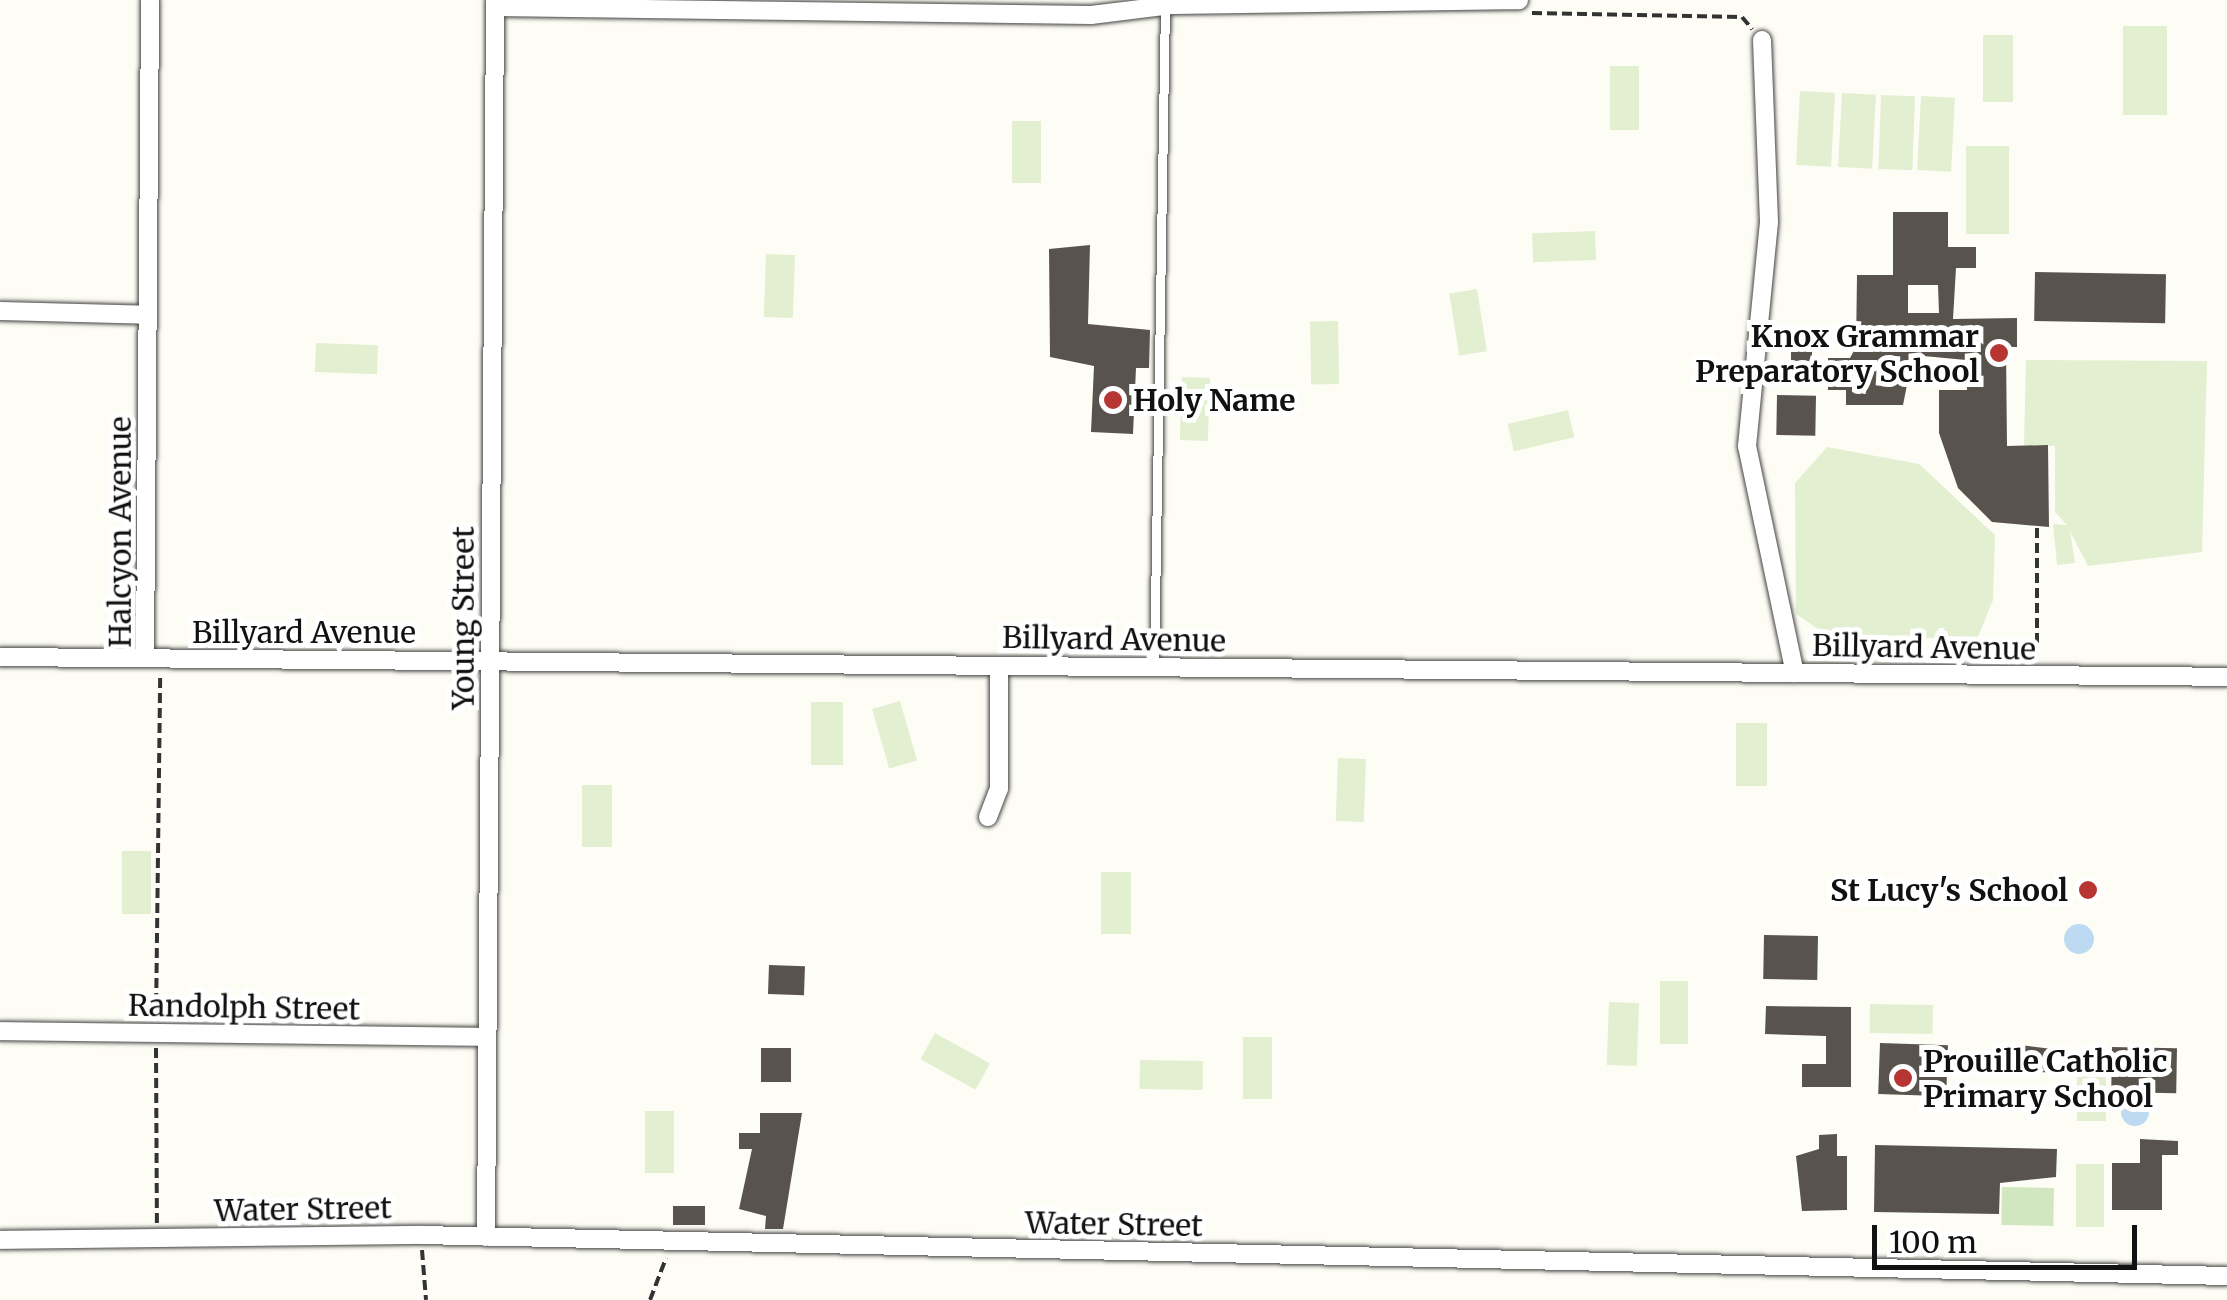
<!DOCTYPE html>
<html>
<head>
<meta charset="utf-8">
<style>
	body { margin:0 }
	#map { position:relative; width:2227px; height:1300px; overflow:hidden; background:#fefdf5; font-family:Merriweather,serif }
	div>[style] { position:absolute }
	.green>* { inset:0; background:#d1e7c0; transform-origin:0 0 }
	.pitch>* { inset:0; background:#e3efd1; transform-origin:0 0 }
	.water>* { inset:0; background:#bddaf2 }
	.round { border-radius:50% }
	.building>* { inset:0; background:#59534e; transform-origin:0 0 }
	.path>* { height:4px; margin-top:-2px; transform-origin:0; background:repeating-linear-gradient(90deg,#333 0 10px,transparent 0 15px) }
	.roads { filter:drop-shadow(0 0 2px #444) drop-shadow(0 0 2px #444) }
	.lane>* { height:9px; margin:-4.5px; padding:0 4.5px; transform-origin:4.5px; border-radius:4.5px; background:#fff }
	.street>* { height:18px; margin:-9px; padding:0 9px; transform-origin:9px; border-radius:9px; background:#fff }
	.dots>* { width:28px; height:28px; translate:-50% -50%; box-sizing:border-box; border:5px solid #fff; border-radius:50% }
	span { translate:-50% -50%; white-space:nowrap; text-align:center; line-height:1.15; -webkit-text-stroke:10px #fff; paint-order:stroke }
	.poi-label { font-size:30px; color:#111; font-weight:700 }
	.right { translate:-100% -50%; text-align:right }
	.left { translate:0 -50%; text-align:left }
	.street-label { font-size:30px; color:#111 }
	.scale { position:absolute; left:1872px; top:1225px; width:265px; height:45px; box-sizing:border-box; border:5px solid #111; border-top:0; padding-left:12px; font-size:30px; line-height:35px; white-space:nowrap; color:#111; -webkit-text-stroke:8px #fff; paint-order:stroke }
</style>
</head>
<body>
<div id="map">
	<div class="green">
		<i style="left:2002px;top:1187px;width:52px;height:38px;rotate:1deg"></i>
	</div>
	<div class="pitch">
		<i style="left:2123px;top:26px;width:44px;height:89px"></i>
		<i style="left:1983px;top:35px;width:30px;height:67px"></i>
		<i style="left:1610px;top:66px;width:29px;height:64px"></i>
		<i style="left:1800px;top:91px;width:35px;height:74px;rotate:3deg"></i>
		<i style="left:1842px;top:93px;width:34px;height:74px;rotate:3deg"></i>
		<i style="left:1881px;top:95px;width:34px;height:74px;rotate:2deg"></i>
		<i style="left:1921px;top:96px;width:34px;height:74px;rotate:3deg"></i>
		<i style="left:1012px;top:121px;width:29px;height:62px"></i>
		<i style="left:1966px;top:146px;width:43px;height:88px"></i>
		<i style="left:1595px;top:231px;width:29px;height:63px;rotate:88deg"></i>
		<i style="left:766px;top:254px;width:29px;height:63px;rotate:2deg"></i>
		<i style="left:1477px;top:289px;width:63px;height:28px;rotate:81deg"></i>
		<i style="left:1338px;top:321px;width:63px;height:28px;rotate:89deg"></i>
		<i style="left:316px;top:343px;width:62px;height:29px;rotate:2deg"></i>
		<i style="clip-path:polygon(2026px 360px,2207px 361px,2202px 552px,2088px 566px,2070px 531px,2075px 563px,2057px 565px,2053px 524px,2067px 525px,2055px 512px,2055px 446px,2024px 445px)"></i>
		<i style="left:1182px;top:377px;width:28px;height:63px;rotate:2deg"></i>
		<i style="left:1568px;top:410px;width:28px;height:62px;rotate:77deg"></i>
		<i style="clip-path:polygon(1827px 447px,1919px 464px,1995px 535px,1993px 600px,1978px 637px,1834px 640px,1796px 614px,1795px 483px)"></i>
		<i style="left:900px;top:701px;width:62px;height:29px;rotate:74deg"></i>
		<i style="left:811px;top:702px;width:32px;height:63px"></i>
		<i style="left:1736px;top:723px;width:31px;height:63px"></i>
		<i style="left:1338px;top:758px;width:28px;height:63px;rotate:2deg"></i>
		<i style="left:582px;top:785px;width:30px;height:62px"></i>
		<i style="left:122px;top:851px;width:29px;height:63px"></i>
		<i style="left:1101px;top:872px;width:30px;height:62px"></i>
		<i style="left:1660px;top:981px;width:28px;height:63px"></i>
		<i style="left:1609px;top:1002px;width:30px;height:63px;rotate:2deg"></i>
		<i style="left:1870px;top:1004px;width:63px;height:29px;rotate:1deg"></i>
		<i style="left:935px;top:1033px;width:63px;height:30px;rotate:29deg"></i>
		<i style="left:1243px;top:1037px;width:29px;height:62px"></i>
		<i style="left:2077px;top:1058px;width:29px;height:63px"></i>
		<i style="left:1140px;top:1060px;width:63px;height:29px;rotate:1deg"></i>
		<i style="left:645px;top:1111px;width:29px;height:62px"></i>
		<i style="left:2076px;top:1164px;width:28px;height:63px"></i>
	</div>
	<div class="water">
		<i class="round" style="left:2064px;top:924px;width:30px;height:30px"></i>
		<i class="round" style="left:2121px;top:1098px;width:28px;height:28px"></i>
	</div>
	<div class="building">
		<i style="clip-path:polygon(evenodd,1893px 212px,1948px 212px,1948px 247px,1976px 247px,1976px 268px,1956px 268px,1953px 319px,2017px 318px,2017px 347px,2006px 347px,2007px 446px,2048px 445px,2049px 527px,1992px 522px,1958px 488px,1939px 433px,1939px 390px,1967px 390px,1966px 360px,1913px 355px,1903px 405px,1846px 405px,1846px 390px,1828px 390px,1828px 358px,1850px 358px,1856px 347px,1857px 275px,1893px 275px,1893px 212px,1908px 285px,1938px 285px,1939px 313px,1908px 313px,1908px 285px)"></i>
		<i style="clip-path:polygon(1090px 245px,1088px 324px,1150px 330px,1149px 368px,1136px 368px,1133px 434px,1091px 432px,1094px 366px,1050px 357px,1049px 249px)"></i>
		<i style="left:2035px;top:272px;width:131px;height:49px;rotate:1deg"></i>
		<i style="left:1791px;top:336px;width:21px;height:26px"></i>
		<i style="left:1777px;top:395px;width:39px;height:40px;rotate:1deg"></i>
		<i style="left:1764px;top:935px;width:54px;height:44px;rotate:1deg"></i>
		<i style="left:769px;top:965px;width:36px;height:29px;rotate:2deg"></i>
		<i style="clip-path:polygon(1766px 1006px,1851px 1007px,1851px 1087px,1802px 1087px,1802px 1064px,1826px 1064px,1826px 1036px,1765px 1034px)"></i>
		<i style="left:1880px;top:1043px;width:68px;height:51px;rotate:2deg"></i>
		<i style="clip-path:polygon(2005px 1043px,2052px 1049px,2052px 1072px,2004px 1073px)"></i>
		<i style="left:2112px;top:1047px;width:65px;height:45px;rotate:1deg"></i>
		<i style="left:761px;top:1048px;width:30px;height:34px"></i>
		<i style="clip-path:polygon(760px 1113px,802px 1113px,783px 1229px,765px 1229px,766px 1216px,739px 1209px,752px 1149px,739px 1149px,739px 1133px,760px 1133px)"></i>
		<i style="clip-path:polygon(1837px 1134px,1837px 1156px,1847px 1156px,1847px 1210px,1802px 1211px,1796px 1156px,1819px 1149px,1819px 1135px)"></i>
		<i style="clip-path:polygon(2140px 1139px,2178px 1141px,2178px 1155px,2162px 1155px,2162px 1210px,2112px 1210px,2112px 1163px,2140px 1163px)"></i>
		<i style="clip-path:polygon(1875px 1145px,2057px 1149px,2056px 1177px,2000px 1183px,1999px 1214px,1874px 1212px)"></i>
		<i style="left:673px;top:1206px;width:32px;height:19px"></i>
	</div>
	<div class="path">
		<i style="left:1532px;top:13px;width:210px;rotate:1.1deg"></i>
		<i style="left:1742px;top:17px;width:16px;rotate:50deg"></i>
		<i style="left:2037px;top:658px;width:130px;rotate:-90deg"></i>
		<i style="left:156px;top:1018px;width:344px;rotate:-89.3deg"></i>
		<i style="left:156px;top:1048px;width:175px;rotate:89.7deg"></i>
		<i style="left:422px;top:1250px;width:50px;rotate:85.4deg"></i>
		<i style="left:650px;top:1300px;width:45px;rotate:-69.1deg"></i>
	</div>
	<div class="roads">
		<div class="lane">
			<i style="left:1154px;top:667px;width:660px;rotate:-89.05deg"></i>
		</div>
		<div class="street">
			<i style="left:495px;top:7px;width:596px;rotate:0.77deg"></i>
			<i style="left:1091px;top:15px;width:83px;rotate:-7deg"></i>
			<i style="left:1173px;top:5px;width:346px;rotate:-0.8deg"></i>
			<i style="left:1762px;top:40px;width:182px;rotate:87.8deg"></i>
			<i style="left:1769px;top:222px;width:225px;rotate:95.6deg"></i>
			<i style="left:1747px;top:446px;width:232px;rotate:78.1deg"></i>
			<i style="left:0;top:311px;width:148px;rotate:1.5deg"></i>
			<i style="left:0;top:657px;width:2227px;rotate:0.51deg"></i>
			<i style="left:145px;top:658px;width:658px;rotate:-89.56deg"></i>
			<i style="left:988px;top:817px;width:30px;rotate:-69deg"></i>
			<i style="left:999px;top:789px;width:123px;rotate:-90deg"></i>
			<i style="left:0;top:1031px;width:487px;rotate:0.7deg"></i>
			<i style="left:486px;top:1237px;width:1237px;rotate:-89.58deg"></i>
			<i style="left:0;top:1240px;width:421px;rotate:-0.7deg"></i>
			<i style="left:421px;top:1235px;width:1806px;rotate:1.3deg"></i>
		</div>
	</div>
	<div class="dots">
		<i style="left:1999px;top:353px;background:#b73532"></i>
		<i style="left:1113px;top:400px;background:#b73532"></i>
		<i style="left:2088px;top:890px;background:#b73532"></i>
		<i style="left:1903px;top:1078px;background:#b73532"></i>
	</div>
	<div class="poi-label">
		<span class="right" style="left:1979px;top:353px">Knox Grammar<br>Preparatory School</span>
		<span class="left" style="left:1133px;top:400px">Holy Name</span>
		<span class="right" style="left:2068px;top:890px">St Lucy's School</span>
		<span class="left" style="left:1923px;top:1078px">Prouille Catholic<br>Primary School</span>
	</div>
	<div class="street-label">
		<span style="left:120px;top:532px;rotate:-90deg">Halcyon Avenue</span>
		<span style="left:463px;top:618px;rotate:-90deg">Young Street</span>
		<span style="left:304px;top:632px">Billyard Avenue</span>
		<span style="left:1114px;top:639px;rotate:1deg">Billyard Avenue</span>
		<span style="left:1924px;top:647px;rotate:1deg">Billyard Avenue</span>
		<span style="left:244px;top:1007px;rotate:1deg">Randolph Street</span>
		<span style="left:303px;top:1209px;rotate:-1deg">Water Street</span>
		<span style="left:1114px;top:1224px;rotate:1deg">Water Street</span>
	</div>
	<div class="scale">100 m</div>
</div>
</body>
</html>
